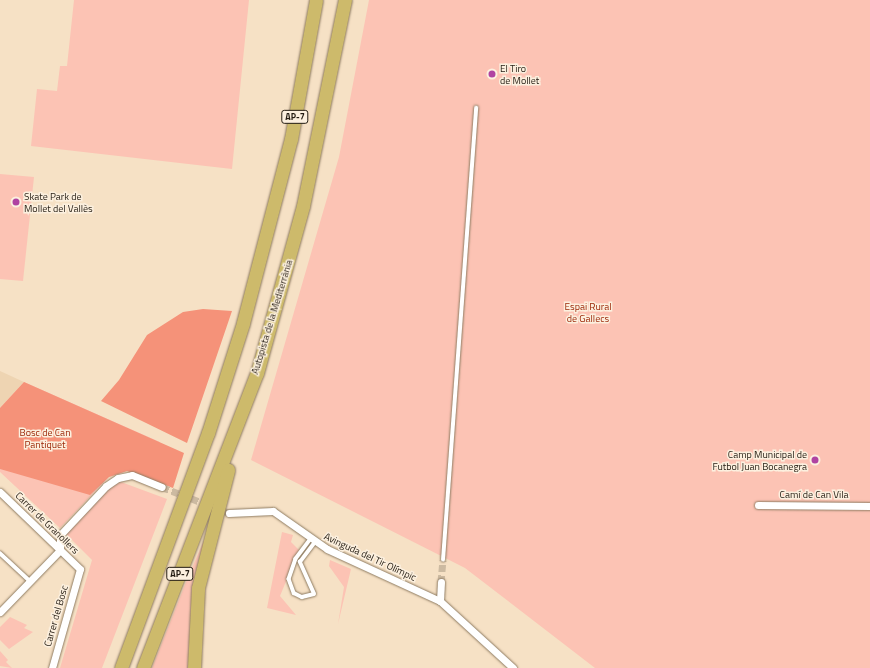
<!DOCTYPE html>
<html>
<head>
<meta charset="utf-8">
<style>
	body { margin:0 }
	#map { position:relative; width:870px; height:668px; overflow:hidden; background:#f6e1c5; font-family:"Titillium Web",sans-serif }
	div>[style] { position:absolute }
	.built>* { inset:0; background:#eed4b2 }
	.green>* { inset:0; background:#fcc3b4 }
	.forest>* { inset:0; background:#f59279 }
	.minor-tunnel>* { height:7px; margin-top:-3.5px; transform-origin:0; background:repeating-linear-gradient(90deg,#ccbaa1 0 7px,transparent 0 10.5px) }
	.roads { filter:drop-shadow(0 0 1px #8f7c62) drop-shadow(0 0 1px #8f7c62) }
	.service>* { height:3.5px; margin:-1.75px; padding:0 1.75px; transform-origin:1.75px; border-radius:1.75px; background:#fff }
	.minor>* { height:7px; margin:-3.5px; padding:0 3.5px; transform-origin:3.5px; border-radius:3.5px; background:#fff }
	.motorway>* { height:13px; margin:-6.5px; padding:0 6.5px; transform-origin:6.5px; border-radius:6.5px; background:#cdba6b }
	.dots>* { width:11px; height:11px; translate:-50% -50%; box-sizing:border-box; border:2px solid #fcf0df; border-radius:50% }
	span { translate:-50% -50%; white-space:nowrap; text-align:center; line-height:1.15; -webkit-text-stroke:3px #fcf0df; paint-order:stroke }
	.shield-label span { padding:1px 3px; background:#fcf0df; border:1px solid; border-radius:3px; -webkit-text-stroke-width:0 }
	.shield-label { font-size:9px; color:#241c12; font-weight:700 }
	.poi-label { font-size:10px; color:#241c12 }
	.left { translate:0 -50%; text-align:left }
	.right { translate:-100% -50%; text-align:right }
	.park-label { font-size:10px; color:#9c2808 }
	.street-label { font-size:10px; color:#241c12 }
</style>
</head>
<body>
<div id="map">
	<div class="built">
		<i style="clip-path:polygon(0 371px,24px 382px,0 408px)"></i>
	</div>
	<div class="green">
		<i style="clip-path:polygon(74px 0,249px 0,232px 169px,31px 146px,37px 89px,57px 91px,60px 66px,67px 66px)"></i>
		<i style="clip-path:polygon(369px 0,870px 0,870px 668px,595px 668px,465px 568px,251px 460px,339px 157px)"></i>
		<i style="clip-path:polygon(0 174px,34px 177px,23px 281px,0 279px)"></i>
		<i style="clip-path:polygon(24px 382px,160px 442px,127px 471px,109px 477px,60px 528px,0 472px,0 408px)"></i>
		<i style="clip-path:polygon(121px 482px,167px 499px,102px 668px,60px 668px,92px 560px,66px 534px,113px 485px)"></i>
		<i style="clip-path:polygon(282px 532px,293px 535px,291px 542px,299px 550px,280px 596px,296px 615px,267px 608px)"></i>
		<i style="clip-path:polygon(204px 540px,190px 668px,152px 668px,186px 582px)"></i>
		<i style="clip-path:polygon(330px 560px,351px 569px,338px 624px,344px 587px,329px 566px)"></i>
		<i style="clip-path:polygon(10px 617px,27px 625px,24px 628px,33px 632px,9px 649px,0 640px,0 627px)"></i>
		<i style="clip-path:polygon(0 651px,8px 660px,6px 662px,12px 668px,0 666px)"></i>
	</div>
	<div class="forest">
		<i style="clip-path:polygon(203px 309px,232px 311px,187px 443px,101px 401px,119px 380px,147px 335px,183px 312px)"></i>
		<i style="clip-path:polygon(24px 382px,184px 453px,173px 488px,127px 471px,109px 477px,90px 495px,0 469px,0 408px)"></i>
	</div>
	<div class="minor-tunnel">
		<i style="left:162px;top:487px;width:72px;rotate:21.2deg"></i>
		<i style="left:441px;top:582px;width:22px;rotate:-85deg"></i>
	</div>
	<div class="roads">
		<div class="service">
			<i style="left:311px;top:539px;width:25px;rotate:127deg"></i>
			<i style="left:296px;top:559px;width:21px;rotate:109deg"></i>
			<i style="left:289px;top:579px;width:15px;rotate:70deg"></i>
			<i style="left:294px;top:593px;width:9px;rotate:27deg"></i>
			<i style="left:302px;top:597px;width:12px;rotate:-14deg"></i>
			<i style="left:314px;top:594px;width:35px;rotate:-114deg"></i>
			<i style="left:300px;top:562px;width:25px;rotate:-53deg"></i>
			<i style="left:0;top:553px;width:41px;rotate:43deg"></i>
			<i style="left:443px;top:560px;width:453px;rotate:-85.8deg"></i>
		</div>
		<div class="minor">
			<i style="left:0;top:492px;width:111px;rotate:43.9deg"></i>
			<i style="left:80px;top:569px;width:103px;rotate:105.8deg"></i>
			<i style="left:758px;top:505px;width:112px;rotate:0.5deg"></i>
			<i style="left:229px;top:513px;width:44px;rotate:-2.6deg"></i>
			<i style="left:273px;top:511px;width:66px;rotate:35.1deg"></i>
			<i style="left:327px;top:549px;width:124px;rotate:24.7deg"></i>
			<i style="left:440px;top:601px;width:99px;rotate:42.5deg"></i>
			<i style="left:440px;top:601px;width:19px;rotate:-87deg"></i>
			<i style="left:0;top:612px;width:86px;rotate:-45.9deg"></i>
			<i style="left:60px;top:550px;width:15px;rotate:-90deg"></i>
			<i style="left:60px;top:535px;width:67px;rotate:-46.8deg"></i>
			<i style="left:106px;top:486px;width:14px;rotate:-34deg"></i>
			<i style="left:118px;top:478px;width:14px;rotate:-12deg"></i>
			<i style="left:132px;top:475px;width:32px;rotate:22deg"></i>
		</div>
		<div class="motorway">
			<i style="left:121px;top:668px;width:251px;rotate:-69.7deg"></i>
			<i style="left:208px;top:433px;width:115px;rotate:-72.3deg"></i>
			<i style="left:243px;top:323px;width:190px;rotate:-75.4deg"></i>
			<i style="left:291px;top:139px;width:141px;rotate:-79.8deg"></i>
			<i style="left:143px;top:668px;width:316px;rotate:-68.9deg"></i>
			<i style="left:257px;top:373px;width:173px;rotate:-74.6deg"></i>
			<i style="left:303px;top:206px;width:210px;rotate:-78.5deg"></i>
			<i style="left:194px;top:668px;width:80px;rotate:-87.1deg"></i>
			<i style="left:198px;top:588px;width:122px;rotate:-75.7deg"></i>
		</div>
	</div>
	<div class="dots">
		<i style="left:492px;top:74px;background:#b043a2"></i>
		<i style="left:16px;top:202px;background:#b043a2"></i>
		<i style="left:815px;top:460px;background:#b043a2"></i>
	</div>
	<div class="shield-label">
		<span style="left:295px;top:117px">AP-7</span>
		<span style="left:180px;top:574px">AP-7</span>
	</div>
	<div class="poi-label">
		<span class="left" style="left:500px;top:74px">El Tiro<br>de Mollet</span>
		<span class="left" style="left:24px;top:202px">Skate Park de<br>Mollet del Vallès</span>
		<span class="right" style="left:807px;top:460px">Camp Municipal de<br>Futbol Juan Bocanegra</span>
	</div>
	<div class="park-label">
		<span style="left:588px;top:312px">Espai Rural<br>de Gallecs</span>
		<span style="left:45px;top:438px">Bosc de Can<br>Pantiquet</span>
	</div>
	<div class="street-label">
		<span style="left:272px;top:317px;rotate:-73deg">Autopista de la Mediterrània</span>
		<span style="left:814px;top:495px">Camí de Can Vila</span>
		<span style="left:47px;top:523px;rotate:44deg">Carrer de Granollers</span>
		<span style="left:370px;top:557px;rotate:25deg">Avinguda del Tir Olímpic</span>
		<span style="left:56px;top:616px;rotate:-74deg">Carrer del Bosc</span>
	</div>
</div>
</body>
</html>
